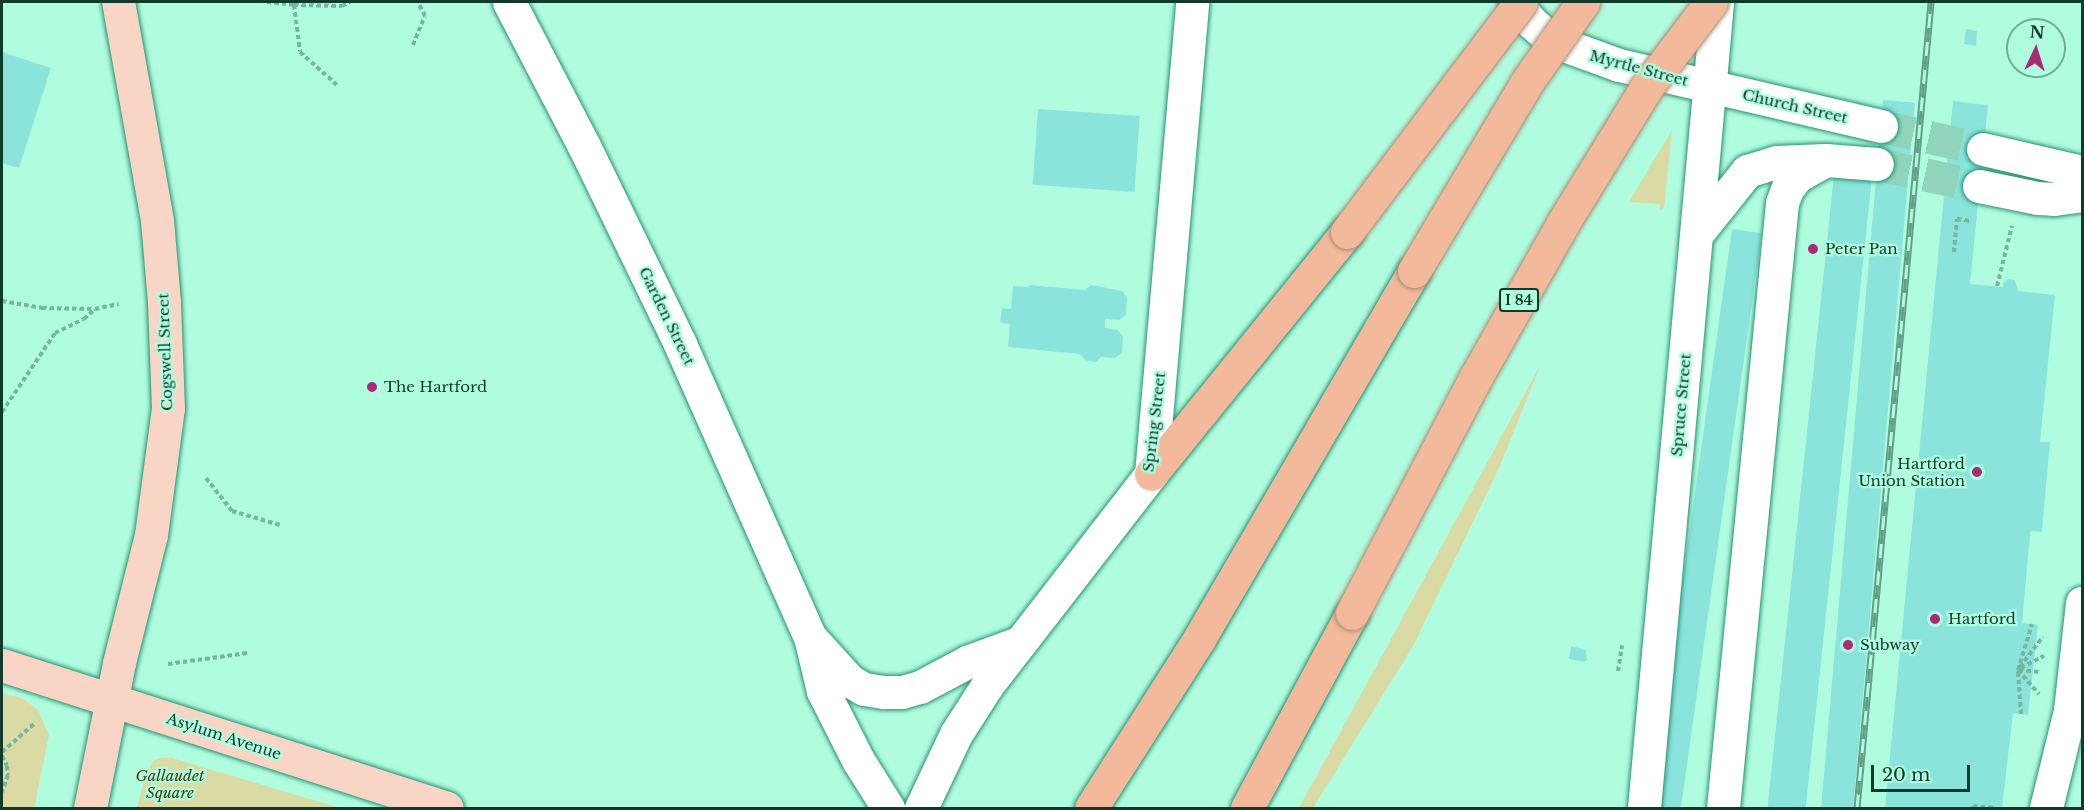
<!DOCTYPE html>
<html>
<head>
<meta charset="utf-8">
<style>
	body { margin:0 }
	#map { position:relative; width:2084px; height:810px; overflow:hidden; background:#b0fcdf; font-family:"Libre Baskerville",serif }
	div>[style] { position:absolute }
	.green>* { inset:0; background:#d9daa4 }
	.building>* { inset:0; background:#8be4dc; transform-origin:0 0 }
	.minor-tunnel>* { height:33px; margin-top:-16.5px; transform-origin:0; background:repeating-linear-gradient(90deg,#90d5bb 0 33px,transparent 0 49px) }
	.path>* { height:4px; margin-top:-2px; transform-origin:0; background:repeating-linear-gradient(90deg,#76b69e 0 4.5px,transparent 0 7.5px) }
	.roads { filter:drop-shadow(0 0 2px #279272) drop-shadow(0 0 2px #279272) }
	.minor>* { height:33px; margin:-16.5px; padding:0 16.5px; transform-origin:16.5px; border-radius:16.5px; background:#fff }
	.major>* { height:33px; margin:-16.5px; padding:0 16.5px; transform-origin:16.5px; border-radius:16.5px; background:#f8d5c4 }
	.highway>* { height:33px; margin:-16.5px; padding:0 16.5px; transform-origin:16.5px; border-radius:16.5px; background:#f3b99c }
	.rail>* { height:7px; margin-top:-3.5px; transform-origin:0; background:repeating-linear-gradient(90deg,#b0fcdf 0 14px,#639f89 0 28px); box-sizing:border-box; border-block:2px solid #639f89 }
	.bridges { filter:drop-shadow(0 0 2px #a38d75) drop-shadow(0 0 2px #a38d75) }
	.highway-bridge>* { height:33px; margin:-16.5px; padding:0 16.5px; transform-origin:16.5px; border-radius:16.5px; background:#f3b99c }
	.dots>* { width:16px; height:16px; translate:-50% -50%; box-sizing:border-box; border:3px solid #b0fcdf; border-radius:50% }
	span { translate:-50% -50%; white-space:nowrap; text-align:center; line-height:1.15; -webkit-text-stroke:4.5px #b0fcdf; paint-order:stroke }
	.shield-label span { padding:2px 4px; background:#b0fcdf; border:2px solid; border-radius:4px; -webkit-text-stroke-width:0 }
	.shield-label { font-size:14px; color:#0f3a2c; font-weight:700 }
	.street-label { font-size:15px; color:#0f3a2c }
	.poi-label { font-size:15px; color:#0f3a2c }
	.left { translate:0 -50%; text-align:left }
	.right { translate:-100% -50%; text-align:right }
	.park-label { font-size:15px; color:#403f0b; font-style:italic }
	.frame { position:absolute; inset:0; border:3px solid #0f3a2c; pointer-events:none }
	.north { position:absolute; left:2006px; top:18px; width:60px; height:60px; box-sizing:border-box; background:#b0fcdf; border:2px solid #70ae97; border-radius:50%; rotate:4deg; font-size:16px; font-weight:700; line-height:24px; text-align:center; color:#0f3a2c }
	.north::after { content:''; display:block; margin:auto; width:21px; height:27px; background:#ab2a78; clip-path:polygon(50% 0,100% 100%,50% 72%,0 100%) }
	.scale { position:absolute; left:1871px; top:765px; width:99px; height:27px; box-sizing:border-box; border:3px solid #0f3a2c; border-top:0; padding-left:8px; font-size:18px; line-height:21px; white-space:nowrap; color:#0f3a2c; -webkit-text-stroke:4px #b0fcdf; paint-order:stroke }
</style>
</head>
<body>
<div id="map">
	<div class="green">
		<i style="clip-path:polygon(1672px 130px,1664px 208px,1660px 210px,1660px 204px,1629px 202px)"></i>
		<i style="clip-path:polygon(1541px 364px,1499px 468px,1413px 646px,1313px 808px,1299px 808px)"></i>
		<i style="clip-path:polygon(2px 693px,22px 698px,38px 710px,49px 735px,34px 808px,2px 808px)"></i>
		<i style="clip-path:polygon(161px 758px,172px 758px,340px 808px,137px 808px,146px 774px,153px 761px)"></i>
	</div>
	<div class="building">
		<i style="clip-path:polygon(1966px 29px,1977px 31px,1976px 46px,1964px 44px)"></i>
		<i style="clip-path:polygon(2px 52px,51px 68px,19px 168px,2px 163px)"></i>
		<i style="left:1883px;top:100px;width:32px;height:711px;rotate:5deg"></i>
		<i style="clip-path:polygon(1953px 101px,1988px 105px,1970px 284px,2003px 287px,2003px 283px,2009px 279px,2015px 280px,2018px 291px,2055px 295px,2040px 442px,2050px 442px,2043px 519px,2042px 532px,2031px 531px,2030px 534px,2022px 623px,2038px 625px,2028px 715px,2013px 713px,2002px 808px,1885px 808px)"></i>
		<i style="left:1038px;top:109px;width:102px;height:76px;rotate:4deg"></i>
		<i style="left:1834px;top:175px;width:38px;height:636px;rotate:6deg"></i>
		<i style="left:1732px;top:229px;width:30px;height:582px;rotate:8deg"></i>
		<i style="clip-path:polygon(1029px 285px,1085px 290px,1091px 285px,1122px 291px,1127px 298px,1126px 315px,1119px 320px,1105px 319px,1105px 328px,1118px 330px,1123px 336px,1122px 353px,1115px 358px,1101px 357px,1096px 362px,1085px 360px,1080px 354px,1008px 347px,1010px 324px,1000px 323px,1002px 308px,1011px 309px,1013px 286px,1029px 287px)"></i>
		<i style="clip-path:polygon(1571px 646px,1586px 650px,1587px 660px,1584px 662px,1569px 659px)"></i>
	</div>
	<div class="minor-tunnel">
		<i style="left:1881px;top:126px;width:105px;rotate:12.7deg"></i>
		<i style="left:1877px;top:164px;width:104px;rotate:12.2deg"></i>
	</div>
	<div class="path">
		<i style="left:267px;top:2px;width:27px;rotate:6deg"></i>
		<i style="left:294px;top:5px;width:48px;rotate:1.2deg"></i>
		<i style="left:342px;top:6px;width:9px;rotate:-27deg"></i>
		<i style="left:294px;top:5px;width:47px;rotate:82.7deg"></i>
		<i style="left:300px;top:52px;width:50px;rotate:41.7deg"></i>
		<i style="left:413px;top:45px;width:31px;rotate:-68deg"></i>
		<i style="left:425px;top:16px;width:16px;rotate:-117deg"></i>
		<i style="left:1954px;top:252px;width:33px;rotate:-85deg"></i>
		<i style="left:1957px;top:219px;width:15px;rotate:8deg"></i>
		<i style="left:1997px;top:286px;width:62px;rotate:-76deg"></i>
		<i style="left:2px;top:301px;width:41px;rotate:9.9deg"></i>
		<i style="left:42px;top:308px;width:53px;rotate:1.1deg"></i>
		<i style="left:2px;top:412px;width:95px;rotate:-56.1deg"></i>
		<i style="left:55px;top:333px;width:32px;rotate:-26deg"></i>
		<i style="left:84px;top:319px;width:15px;rotate:-42deg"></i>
		<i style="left:95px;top:309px;width:24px;rotate:-12deg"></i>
		<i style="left:206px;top:478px;width:42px;rotate:51.8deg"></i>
		<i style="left:232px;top:511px;width:50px;rotate:16.3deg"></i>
		<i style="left:168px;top:664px;width:80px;rotate:-7.9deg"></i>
		<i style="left:2020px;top:667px;width:38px;rotate:-53deg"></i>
		<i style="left:2021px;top:668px;width:26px;rotate:-28deg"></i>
		<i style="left:2018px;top:670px;width:32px;rotate:49deg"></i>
		<i style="left:2019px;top:670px;width:22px;rotate:5deg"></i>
		<i style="left:1618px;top:671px;width:26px;rotate:-81deg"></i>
		<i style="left:2021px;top:714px;width:44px;rotate:-93.9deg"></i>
		<i style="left:2018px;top:670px;width:48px;rotate:-73.1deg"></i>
		<i style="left:2px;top:752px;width:44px;rotate:-41.3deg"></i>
		<i style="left:2px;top:756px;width:11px;rotate:63deg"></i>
		<i style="left:7px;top:766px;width:9px;rotate:84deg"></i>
		<i style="left:8px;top:775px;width:18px;rotate:109deg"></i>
		<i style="left:1973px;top:808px;width:2px;rotate:-90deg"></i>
		<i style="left:1973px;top:806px;width:22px;rotate:5deg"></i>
	</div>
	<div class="roads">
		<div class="minor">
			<i style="left:509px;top:2px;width:162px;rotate:62.5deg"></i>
			<i style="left:584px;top:146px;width:220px;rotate:64.1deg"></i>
			<i style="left:680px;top:344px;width:321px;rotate:66.1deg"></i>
			<i style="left:810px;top:637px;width:56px;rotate:76.5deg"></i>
			<i style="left:823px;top:691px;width:77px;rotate:63.1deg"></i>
			<i style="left:858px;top:760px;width:57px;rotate:58deg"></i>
			<i style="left:1515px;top:2px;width:26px;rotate:51deg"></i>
			<i style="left:1531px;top:22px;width:29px;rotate:41deg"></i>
			<i style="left:1553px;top:41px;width:70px;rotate:20deg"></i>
			<i style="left:1619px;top:65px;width:269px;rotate:13.1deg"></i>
			<i style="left:1983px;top:149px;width:102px;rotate:13.1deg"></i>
			<i style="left:1979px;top:186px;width:59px;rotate:11.7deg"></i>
			<i style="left:2037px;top:198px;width:17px;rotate:3deg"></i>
			<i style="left:2054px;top:199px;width:28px;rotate:-8deg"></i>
			<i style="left:1696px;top:235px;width:82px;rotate:-51.4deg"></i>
			<i style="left:1747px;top:171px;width:30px;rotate:-17deg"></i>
			<i style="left:1776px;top:162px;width:48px;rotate:-2.4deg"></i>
			<i style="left:811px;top:638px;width:58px;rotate:47.8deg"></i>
			<i style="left:850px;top:681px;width:16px;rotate:30deg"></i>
			<i style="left:864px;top:689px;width:20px;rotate:9deg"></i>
			<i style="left:884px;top:692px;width:18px"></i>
			<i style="left:902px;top:692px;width:19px;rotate:-16deg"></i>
			<i style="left:920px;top:687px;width:53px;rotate:-28deg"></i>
			<i style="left:967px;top:662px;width:54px;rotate:-20.4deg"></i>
			<i style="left:921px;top:808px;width:82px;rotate:-64.7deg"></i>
			<i style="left:956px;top:734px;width:59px;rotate:-57.4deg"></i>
			<i style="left:988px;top:684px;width:266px;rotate:-52.2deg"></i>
			<i style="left:1151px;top:474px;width:474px;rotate:-85deg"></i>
			<i style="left:1644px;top:808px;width:809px;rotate:-84.82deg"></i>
			<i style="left:1723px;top:808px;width:608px;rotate:-84.43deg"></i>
			<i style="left:1782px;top:203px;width:15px;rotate:-70deg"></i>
			<i style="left:1787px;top:189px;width:16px;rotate:-52deg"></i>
			<i style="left:1797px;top:176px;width:33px;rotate:-29deg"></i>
			<i style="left:1826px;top:160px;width:51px;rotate:4.5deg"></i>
			<i style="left:2046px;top:808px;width:101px;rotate:-76.2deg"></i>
			<i style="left:2070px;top:710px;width:108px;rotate:-83.6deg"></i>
		</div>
		<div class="major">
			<i style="left:2px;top:665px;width:467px;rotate:17.8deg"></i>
			<i style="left:90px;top:808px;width:148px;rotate:-78.7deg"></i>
			<i style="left:119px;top:663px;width:132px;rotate:-76deg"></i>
			<i style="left:151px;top:535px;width:128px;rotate:-82.4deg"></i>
			<i style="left:168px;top:408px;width:106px;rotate:-92.2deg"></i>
			<i style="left:164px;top:302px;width:82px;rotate:-94.9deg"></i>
			<i style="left:157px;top:220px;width:221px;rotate:-100.1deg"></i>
		</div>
		<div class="highway">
			<i style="left:1151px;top:474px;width:311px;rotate:-51deg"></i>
			<i style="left:1091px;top:808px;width:201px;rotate:-57.4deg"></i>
			<i style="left:1199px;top:639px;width:426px;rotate:-59.7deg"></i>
			<i style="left:1247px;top:808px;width:221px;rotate:-61.7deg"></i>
		</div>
	</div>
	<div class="rail">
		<i style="left:1857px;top:808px;width:809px;rotate:-84.75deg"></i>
	</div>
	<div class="bridges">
		<div class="highway-bridge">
			<i style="left:1347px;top:232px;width:288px;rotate:-52.9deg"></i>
			<i style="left:1414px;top:271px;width:220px;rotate:-59.1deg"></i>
			<i style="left:1527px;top:82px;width:98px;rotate:-55deg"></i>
			<i style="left:1352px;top:613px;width:267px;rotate:-62.3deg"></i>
			<i style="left:1476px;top:377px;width:177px;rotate:-60.5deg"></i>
			<i style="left:1563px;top:223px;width:158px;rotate:-58.4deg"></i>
			<i style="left:1646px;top:88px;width:108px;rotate:-52.9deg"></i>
		</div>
	</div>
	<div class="dots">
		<i style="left:1813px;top:249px;background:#ab2a78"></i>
		<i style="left:372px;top:387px;background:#ab2a78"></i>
		<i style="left:1977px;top:472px;background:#ab2a78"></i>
		<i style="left:1935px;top:619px;background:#ab2a78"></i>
		<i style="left:1848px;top:645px;background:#ab2a78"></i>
	</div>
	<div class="shield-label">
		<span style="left:1519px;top:300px">I 84</span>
	</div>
	<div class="street-label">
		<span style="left:1639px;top:68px;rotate:15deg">Myrtle Street</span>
		<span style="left:1795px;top:106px;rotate:13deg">Church Street</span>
		<span style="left:667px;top:316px;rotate:64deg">Garden Street</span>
		<span style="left:165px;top:352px;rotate:-92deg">Cogswell Street</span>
		<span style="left:1681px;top:405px;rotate:-85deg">Spruce Street</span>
		<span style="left:1154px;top:422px;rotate:-83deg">Spring Street</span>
		<span style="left:224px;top:736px;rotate:18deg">Asylum Avenue</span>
	</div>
	<div class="poi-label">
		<span class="left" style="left:1825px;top:249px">Peter Pan</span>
		<span class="left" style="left:384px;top:387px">The Hartford</span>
		<span class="right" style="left:1965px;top:472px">Hartford<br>Union Station</span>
		<span class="left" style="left:1948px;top:619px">Hartford</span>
		<span class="left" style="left:1860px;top:645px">Subway</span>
	</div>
	<div class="park-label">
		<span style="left:170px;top:784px">Gallaudet<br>Square</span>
	</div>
	<div class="frame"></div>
	<div class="north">N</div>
	<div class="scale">20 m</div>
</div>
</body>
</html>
